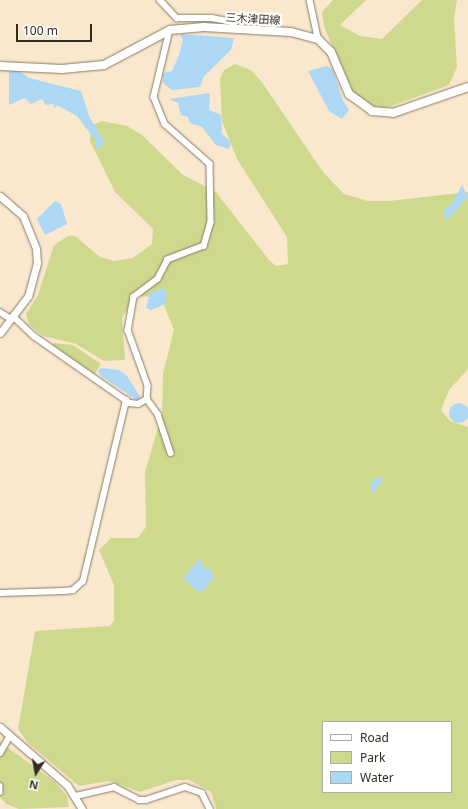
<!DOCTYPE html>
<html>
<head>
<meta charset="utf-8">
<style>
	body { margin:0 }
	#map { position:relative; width:468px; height:809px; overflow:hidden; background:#f9e8ce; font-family:"Noto Sans","Noto Sans JP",sans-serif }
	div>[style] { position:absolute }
	.green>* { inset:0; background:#ced98e }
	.water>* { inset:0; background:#acd7f5 }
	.round { border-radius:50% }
	.roads { filter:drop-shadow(0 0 1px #8a7b64) drop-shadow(0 0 1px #8a7b64) }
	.street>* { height:5.5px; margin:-2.75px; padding:0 2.75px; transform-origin:2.75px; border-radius:2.75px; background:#fff }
	.secondary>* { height:7px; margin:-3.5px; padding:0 3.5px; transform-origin:3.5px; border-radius:3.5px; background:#fff }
	.primary>* { height:8px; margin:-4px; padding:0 4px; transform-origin:4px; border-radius:4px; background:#fff }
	span { translate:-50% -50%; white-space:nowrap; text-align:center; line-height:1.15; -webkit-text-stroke:4px #fff; paint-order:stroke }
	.street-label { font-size:11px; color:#322c22 }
	.legend { position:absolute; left:322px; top:721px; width:130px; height:72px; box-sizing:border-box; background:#fff; border:1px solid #adaba7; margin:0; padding:5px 7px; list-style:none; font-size:12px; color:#322c22 }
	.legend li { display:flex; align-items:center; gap:8px; height:20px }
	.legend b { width:20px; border:1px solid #adaba7 }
	.north { position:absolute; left:16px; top:753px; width:40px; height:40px; -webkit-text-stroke:3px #fff; paint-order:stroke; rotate:191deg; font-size:11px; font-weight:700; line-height:16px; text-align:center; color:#322c22 }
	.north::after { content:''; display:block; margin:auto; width:14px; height:18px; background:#322c22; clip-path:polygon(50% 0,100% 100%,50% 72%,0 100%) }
	.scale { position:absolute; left:16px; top:24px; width:76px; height:18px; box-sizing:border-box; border:2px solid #322c22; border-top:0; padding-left:5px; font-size:12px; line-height:14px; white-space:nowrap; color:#322c22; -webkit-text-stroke:3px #fff; paint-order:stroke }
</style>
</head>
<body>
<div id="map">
	<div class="green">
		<i style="clip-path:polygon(333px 0,366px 0,340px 25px,360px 36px,382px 39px,422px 0,457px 0,454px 18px,457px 67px,449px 85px,386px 108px,372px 107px,354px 95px,324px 27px,322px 12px)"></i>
		<i style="clip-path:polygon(evenodd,235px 64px,251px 70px,261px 81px,323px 172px,344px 194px,368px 201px,389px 201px,468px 192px,468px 369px,449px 390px,441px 410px,450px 421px,468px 427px,468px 809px,216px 809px,211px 792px,189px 780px,176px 780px,140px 792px,109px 781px,79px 786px,28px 743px,18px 729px,35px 631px,110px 626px,114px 621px,114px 585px,99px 550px,111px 538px,138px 538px,146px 527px,145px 472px,162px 414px,163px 374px,174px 330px,163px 303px,155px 297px,135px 296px,122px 318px,125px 360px,104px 361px,76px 344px,43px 336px,29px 325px,26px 314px,38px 295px,54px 245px,68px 236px,75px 236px,100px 257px,114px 261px,133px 258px,152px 244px,153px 229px,115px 192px,90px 141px,91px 126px,102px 121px,127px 126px,142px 135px,183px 175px,216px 192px,269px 260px,276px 266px,288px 264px,287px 237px,237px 159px,222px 121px,220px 79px,224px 70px,235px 64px,323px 722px,451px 722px,451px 792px,323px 792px,323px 722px)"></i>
		<i style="clip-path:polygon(54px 343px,73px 345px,101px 364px,93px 377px,51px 348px)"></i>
		<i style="clip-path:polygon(0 742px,55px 782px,67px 796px,69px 807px,19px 809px,6px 804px,0 797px)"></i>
	</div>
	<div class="water">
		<i style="clip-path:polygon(180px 34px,234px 38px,231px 50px,204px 76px,200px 87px,172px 90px,163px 83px,163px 73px,172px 71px,179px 55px,183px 40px)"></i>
		<i style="clip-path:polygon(327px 66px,333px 70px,343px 101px,349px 110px,342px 119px,329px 111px,308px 71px)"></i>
		<i style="clip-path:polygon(9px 70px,19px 71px,29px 78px,81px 91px,89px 116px,104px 142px,100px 148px,96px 148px,96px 141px,77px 116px,57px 105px,55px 108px,53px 104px,46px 105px,42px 99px,31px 104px,25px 98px,9px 105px)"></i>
		<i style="clip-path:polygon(210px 93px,209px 110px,221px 115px,222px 134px,231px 142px,229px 149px,216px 145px,202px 127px,190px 123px,188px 117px,181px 115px,178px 103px,169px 99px)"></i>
		<i style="clip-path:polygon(462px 185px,468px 197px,446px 221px,444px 210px,453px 202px)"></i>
		<i style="clip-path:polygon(55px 201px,61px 204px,67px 224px,45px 235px,37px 219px)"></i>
		<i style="clip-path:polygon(163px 288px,167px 293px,165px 304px,151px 310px,146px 308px,150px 293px)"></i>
		<i style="clip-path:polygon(101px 368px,119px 370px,127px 376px,141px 398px,137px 400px,101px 376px,98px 371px)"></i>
		<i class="round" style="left:449px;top:403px;width:20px;height:20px"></i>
		<i style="clip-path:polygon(377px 477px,384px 479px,371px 496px,371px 483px)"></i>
		<i style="clip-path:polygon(200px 558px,202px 567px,209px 568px,214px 577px,201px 593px,183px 579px)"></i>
	</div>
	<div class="roads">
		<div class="street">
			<i style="left:160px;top:0;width:25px;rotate:47deg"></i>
			<i style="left:177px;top:18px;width:35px"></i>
			<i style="left:212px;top:18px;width:21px;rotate:11deg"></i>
			<i style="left:233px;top:22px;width:8px;rotate:67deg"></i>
			<i style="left:310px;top:0;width:40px;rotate:78deg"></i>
			<i style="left:170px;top:30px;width:69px;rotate:103.4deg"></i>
			<i style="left:154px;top:97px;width:29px;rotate:68deg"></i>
			<i style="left:165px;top:124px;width:60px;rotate:41.6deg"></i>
			<i style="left:210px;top:164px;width:58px;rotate:89deg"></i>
			<i style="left:211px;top:222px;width:25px;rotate:106deg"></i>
			<i style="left:204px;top:246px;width:39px;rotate:159deg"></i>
			<i style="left:168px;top:260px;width:21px;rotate:118deg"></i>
			<i style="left:158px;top:279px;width:30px;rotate:143deg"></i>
			<i style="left:134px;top:297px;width:34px;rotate:100deg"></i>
			<i style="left:128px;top:330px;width:59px;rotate:70.3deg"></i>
			<i style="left:148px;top:386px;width:13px;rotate:94deg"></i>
			<i style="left:147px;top:399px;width:19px;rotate:54deg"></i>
			<i style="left:158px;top:414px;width:41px;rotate:71.6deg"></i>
			<i style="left:0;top:312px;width:13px;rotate:32deg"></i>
			<i style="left:13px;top:316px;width:29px;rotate:44deg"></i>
			<i style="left:34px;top:336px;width:117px;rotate:34.9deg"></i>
			<i style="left:130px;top:403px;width:8px;rotate:7deg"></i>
			<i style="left:138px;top:404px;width:10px;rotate:-29deg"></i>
			<i style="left:0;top:593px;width:64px;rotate:-1.8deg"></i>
			<i style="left:64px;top:591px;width:9px;rotate:-6deg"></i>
			<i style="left:73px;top:590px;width:13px;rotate:-42deg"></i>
			<i style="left:83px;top:581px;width:186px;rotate:-76.6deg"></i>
			<i style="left:0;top:753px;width:20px;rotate:-60deg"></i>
			<i style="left:0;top:786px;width:6px;rotate:90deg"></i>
			<i style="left:76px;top:796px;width:39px;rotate:-13deg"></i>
			<i style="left:114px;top:787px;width:28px;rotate:27deg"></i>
			<i style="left:139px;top:800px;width:7px"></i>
			<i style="left:146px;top:800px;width:41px;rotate:-18.4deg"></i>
			<i style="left:185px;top:787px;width:18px;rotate:19deg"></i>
			<i style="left:202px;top:793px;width:18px;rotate:63deg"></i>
		</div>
		<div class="secondary">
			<i style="left:0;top:196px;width:30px;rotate:41deg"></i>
			<i style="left:23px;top:216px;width:35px;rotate:68deg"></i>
			<i style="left:36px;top:249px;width:14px;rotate:86deg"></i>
			<i style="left:37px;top:263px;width:34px;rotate:105deg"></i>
			<i style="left:28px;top:296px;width:46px;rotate:127.1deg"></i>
			<i style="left:0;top:727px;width:89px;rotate:40.9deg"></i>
			<i style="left:67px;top:785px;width:28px;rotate:58deg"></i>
		</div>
		<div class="primary">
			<i style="left:0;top:66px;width:62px;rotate:2.8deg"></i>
			<i style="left:62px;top:69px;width:42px;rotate:-5.4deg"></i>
			<i style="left:104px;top:65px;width:75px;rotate:-27.9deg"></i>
			<i style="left:170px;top:30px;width:34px;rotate:-5deg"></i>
			<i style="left:204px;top:27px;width:87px;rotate:3.3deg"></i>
			<i style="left:291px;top:32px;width:28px;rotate:15deg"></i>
			<i style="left:318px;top:39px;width:18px;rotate:45deg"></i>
			<i style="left:331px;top:52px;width:46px;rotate:66.8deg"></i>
			<i style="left:349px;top:94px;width:29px;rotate:36deg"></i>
			<i style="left:372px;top:111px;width:21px;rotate:5deg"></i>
			<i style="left:393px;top:113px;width:79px;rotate:-19.1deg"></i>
		</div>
	</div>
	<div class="street-label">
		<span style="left:253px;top:19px;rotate:3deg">三木津田線</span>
	</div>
	<ul class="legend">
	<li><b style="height:5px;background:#fff"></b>Road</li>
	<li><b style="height:11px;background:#ced98e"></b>Park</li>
	<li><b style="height:11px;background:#acd7f5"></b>Water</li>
	</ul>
	<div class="north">N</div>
	<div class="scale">100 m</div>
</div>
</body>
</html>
